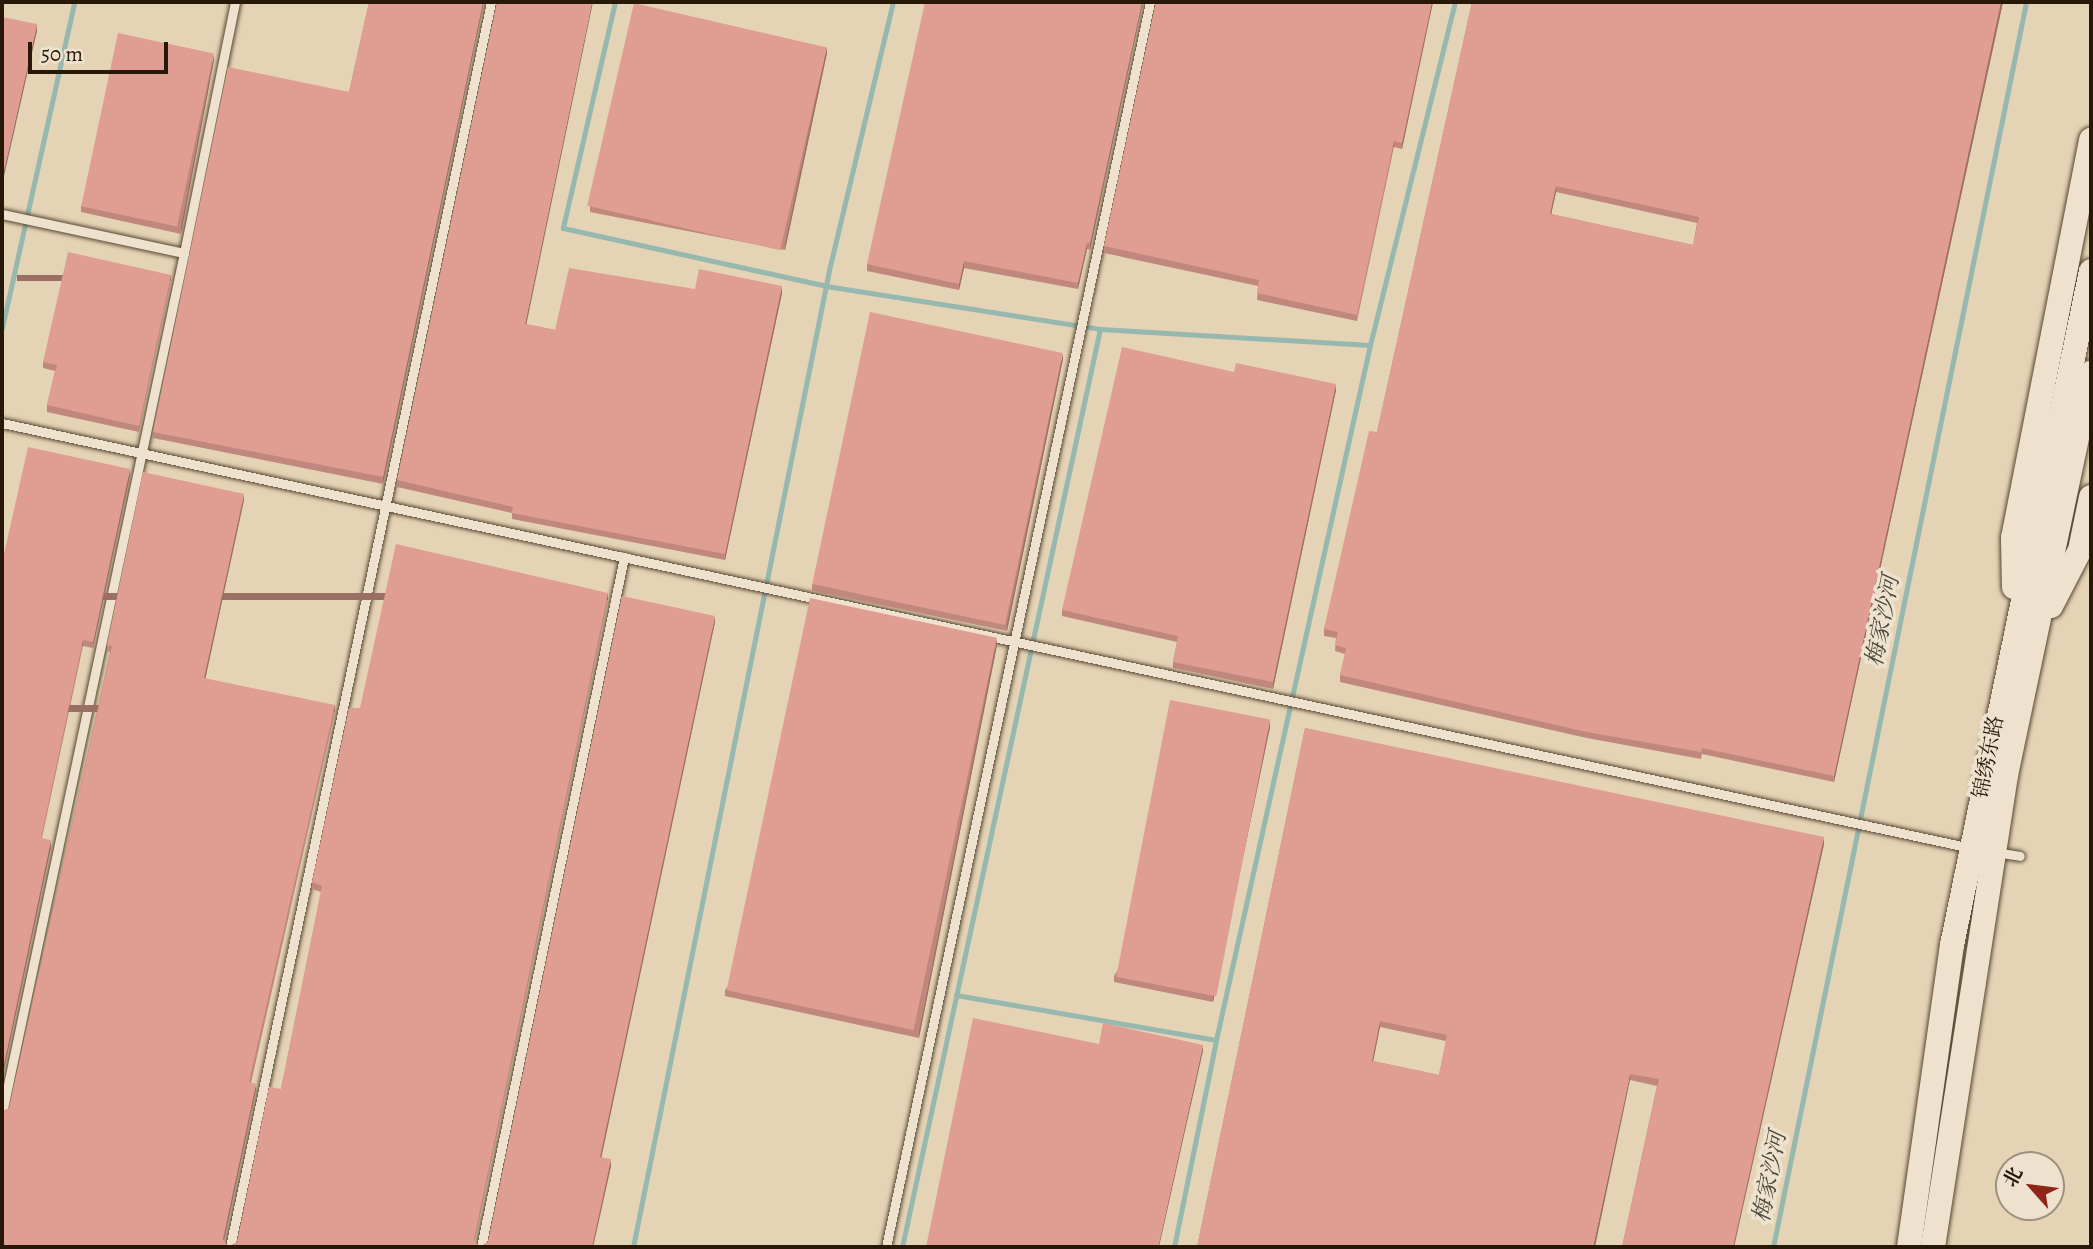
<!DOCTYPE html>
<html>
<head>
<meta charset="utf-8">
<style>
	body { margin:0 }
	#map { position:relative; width:2093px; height:1249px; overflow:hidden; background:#e5d3b5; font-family:Alegreya,"Noto Serif SC",serif }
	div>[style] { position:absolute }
	.stream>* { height:5px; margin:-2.5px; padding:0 2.5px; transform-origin:2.5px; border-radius:2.5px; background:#96b8ae }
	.roads { filter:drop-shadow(0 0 2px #564732) drop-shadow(0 0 2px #564732) }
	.service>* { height:9px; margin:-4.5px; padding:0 4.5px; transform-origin:4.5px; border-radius:4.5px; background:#eee2cf }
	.secondary>* { height:24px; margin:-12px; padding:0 12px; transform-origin:12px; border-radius:12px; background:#eee2cf }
	.wall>* { inset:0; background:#c0887d }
	.shaded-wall>* { inset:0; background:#9c6f66; transform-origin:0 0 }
	.building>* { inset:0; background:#df9e91; transform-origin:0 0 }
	span { translate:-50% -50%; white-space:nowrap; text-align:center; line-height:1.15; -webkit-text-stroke:7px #eee2cf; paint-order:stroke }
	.street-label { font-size:21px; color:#271807 }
	.water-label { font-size:23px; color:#484839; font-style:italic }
	.frame { position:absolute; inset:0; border:4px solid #271807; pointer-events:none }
	.north { position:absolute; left:1995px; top:1151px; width:70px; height:70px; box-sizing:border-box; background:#eee2cf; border:2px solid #9e917f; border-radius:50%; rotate:298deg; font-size:19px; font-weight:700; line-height:28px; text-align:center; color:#271807 }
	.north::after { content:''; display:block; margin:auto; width:24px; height:32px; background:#8f2418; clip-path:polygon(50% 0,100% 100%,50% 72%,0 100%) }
	.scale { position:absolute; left:28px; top:42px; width:140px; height:32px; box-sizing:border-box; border:4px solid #271807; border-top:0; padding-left:9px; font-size:21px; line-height:24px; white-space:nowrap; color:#271807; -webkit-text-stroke:5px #eee2cf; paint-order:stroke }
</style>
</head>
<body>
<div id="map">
	<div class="stream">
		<i style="left:615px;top:2px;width:232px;rotate:103deg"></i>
		<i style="left:563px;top:228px;width:269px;rotate:12.4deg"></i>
		<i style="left:826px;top:286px;width:277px;rotate:8.9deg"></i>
		<i style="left:1100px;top:329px;width:270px;rotate:3.4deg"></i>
		<i style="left:1370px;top:345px;width:353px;rotate:-76.1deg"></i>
		<i style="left:2px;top:328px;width:334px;rotate:-77.5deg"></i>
		<i style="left:956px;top:995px;width:264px;rotate:9.8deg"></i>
		<i style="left:1216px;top:1040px;width:712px;rotate:-77.51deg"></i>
		<i style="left:633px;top:1247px;width:1001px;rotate:-78.65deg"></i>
		<i style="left:830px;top:266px;width:271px;rotate:-76.6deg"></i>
		<i style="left:902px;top:1247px;width:939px;rotate:-77.83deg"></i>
		<i style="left:1174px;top:1247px;width:211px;rotate:-78.5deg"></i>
		<i style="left:1773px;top:1247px;width:1270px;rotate:-78.51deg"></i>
	</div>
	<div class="roads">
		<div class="service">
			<i style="left:2px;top:214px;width:186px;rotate:12.1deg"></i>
			<i style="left:184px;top:253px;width:879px;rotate:101.95deg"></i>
			<i style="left:184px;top:253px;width:256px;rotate:-78.5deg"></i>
			<i style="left:2px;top:423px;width:2014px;rotate:12.18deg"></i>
			<i style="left:1995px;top:852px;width:25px;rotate:9deg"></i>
			<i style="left:230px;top:1247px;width:1272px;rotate:-78.16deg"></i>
			<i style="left:481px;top:1247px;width:705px;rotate:-78.29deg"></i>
			<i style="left:886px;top:1247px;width:1273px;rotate:-78.03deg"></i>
		</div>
		<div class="secondary">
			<i style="left:2014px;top:587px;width:49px;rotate:-91.2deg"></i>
			<i style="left:2013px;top:538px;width:406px;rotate:-78.9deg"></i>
			<i style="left:2051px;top:606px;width:63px;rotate:-62.6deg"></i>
			<i style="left:2080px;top:550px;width:54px;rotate:-78.3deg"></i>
			<i style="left:1909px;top:1247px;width:305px;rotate:-81.9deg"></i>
			<i style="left:1952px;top:945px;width:688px;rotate:-78.35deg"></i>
			<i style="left:1933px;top:1247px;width:478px;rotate:-81.2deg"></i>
			<i style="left:2006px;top:775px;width:411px;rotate:-78.1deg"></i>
		</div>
	</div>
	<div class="wall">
		<i style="clip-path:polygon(369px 2px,484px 2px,383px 484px,153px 438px,153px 432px,349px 92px)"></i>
		<i style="clip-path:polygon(1143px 2px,1090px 250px,1087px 249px,1078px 289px,964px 268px,959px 290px,867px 271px,867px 264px)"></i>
		<i style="clip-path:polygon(1156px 2px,1433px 2px,1402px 149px,1394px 147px,1357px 321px,1257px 300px,1258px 286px,1104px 253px,1104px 246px)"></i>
		<i style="clip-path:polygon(evenodd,1472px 2px,2003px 2px,1834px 782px,1702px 754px,1701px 759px,1587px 738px,1340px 682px,1340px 675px,1345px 654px,1335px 651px,1336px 638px,1324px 636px,1324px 629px,1377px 432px,1472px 2px,1556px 192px,1697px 223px,1693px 245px,1551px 214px,1556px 192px)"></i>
		<i style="clip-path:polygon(827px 53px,785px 250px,590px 212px,590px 206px)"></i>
		<i style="clip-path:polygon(214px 60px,181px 234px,81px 212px,81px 206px)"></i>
		<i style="clip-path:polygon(171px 281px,139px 432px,47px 412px,47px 405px,55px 371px,43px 368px,43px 362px)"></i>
		<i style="clip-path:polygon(695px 289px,782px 293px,725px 560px,512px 519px,512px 513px,397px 487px,397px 480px,526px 324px,555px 330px)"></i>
		<i style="clip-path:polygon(1063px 359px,1007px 631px,812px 591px,812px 584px)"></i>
		<i style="clip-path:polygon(1234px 372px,1336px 390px,1273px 689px,1173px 668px,1173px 662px,1177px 642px,1062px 616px,1062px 610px)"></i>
		<i style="clip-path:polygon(130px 476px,93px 648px,83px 646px,42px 838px,51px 847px,2px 1080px,2px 563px)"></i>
		<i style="clip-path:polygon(244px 500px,205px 679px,335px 712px,251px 1083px,256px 1090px,224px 1241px,228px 1247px,237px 1242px,281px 1089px,321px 892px,312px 889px,312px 882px,360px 708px,608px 600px,475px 1241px,479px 1247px,488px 1242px,715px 622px,601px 1157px,611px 1166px,593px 1247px,2px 1247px,9px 1108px,110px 652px,107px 651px,107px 645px)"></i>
		<i style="clip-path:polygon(997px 645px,919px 1038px,725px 996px,725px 990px)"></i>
		<i style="clip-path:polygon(1270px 727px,1213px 1002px,1114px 982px,1114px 976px)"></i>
		<i style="clip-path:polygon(evenodd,1305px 728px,1824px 844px,1734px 1247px,1622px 1247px,1657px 1086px,1630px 1080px,1197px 1247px,1305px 728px,1380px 1027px,1446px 1041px,1439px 1075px,1373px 1061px,1380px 1027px)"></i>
	</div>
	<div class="shaded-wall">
		<i style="clip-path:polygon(483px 2px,484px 2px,383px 484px,383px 477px)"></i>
		<i style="clip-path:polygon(592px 2px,593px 2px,525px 331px,525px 324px)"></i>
		<i style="clip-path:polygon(1142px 2px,1143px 2px,1090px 250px,1090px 243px)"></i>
		<i style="clip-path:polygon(1432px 2px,1433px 2px,1402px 149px,1402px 143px)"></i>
		<i style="clip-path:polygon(2001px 2px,2003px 2px,1834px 782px,1834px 776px)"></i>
		<i style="clip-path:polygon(37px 24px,37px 31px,2px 185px,2px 179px)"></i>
		<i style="clip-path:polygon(827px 46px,827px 53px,785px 250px,785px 244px)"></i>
		<i style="clip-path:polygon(214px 54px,214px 60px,181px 234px,181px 227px)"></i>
		<i style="left:1394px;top:141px;width:6px;height:178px;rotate:90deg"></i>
		<i style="clip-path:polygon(1556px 186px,1556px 192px,1550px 220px,1550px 214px)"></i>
		<i style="clip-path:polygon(1087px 243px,1087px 249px,1078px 289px,1078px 283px)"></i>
		<i style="clip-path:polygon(964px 261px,964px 268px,959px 290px,959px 284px)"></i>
		<i style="left:171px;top:275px;width:6px;height:154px;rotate:90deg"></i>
		<i style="clip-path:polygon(782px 286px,782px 293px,725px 560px,725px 554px)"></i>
		<i style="clip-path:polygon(1063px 353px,1063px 359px,1007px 631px,1007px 624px)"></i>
		<i style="clip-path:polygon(1336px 384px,1336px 390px,1273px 689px,1273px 682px)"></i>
		<i style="clip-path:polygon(130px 469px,130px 476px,93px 648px,93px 642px)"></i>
		<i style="clip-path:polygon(244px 494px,244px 500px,204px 685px,204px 678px)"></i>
		<i style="left:608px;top:593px;width:7px;height:660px;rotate:90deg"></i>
		<i style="clip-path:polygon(715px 616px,715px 622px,600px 1164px,600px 1157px)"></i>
		<i style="clip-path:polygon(997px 638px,997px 645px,919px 1038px,919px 1032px)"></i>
		<i style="left:83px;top:640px;width:6px;height:202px;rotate:90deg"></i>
		<i style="left:335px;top:705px;width:7px;height:387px;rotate:90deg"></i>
		<i style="clip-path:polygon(1270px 720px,1270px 727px,1213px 1002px,1213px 996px)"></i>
		<i style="clip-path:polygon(1824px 837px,1824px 844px,1734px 1247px,1733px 1247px)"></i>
		<i style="clip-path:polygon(51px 840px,51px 847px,2px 1080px,2px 1074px)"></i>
		<i style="clip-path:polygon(1380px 1021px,1380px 1027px,1372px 1067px,1372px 1061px)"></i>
		<i style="clip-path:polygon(1203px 1045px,1203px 1051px,1159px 1247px,1158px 1247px)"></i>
		<i style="clip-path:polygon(1630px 1074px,1630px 1080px,1595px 1247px,1593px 1247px)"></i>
		<i style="clip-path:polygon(256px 1084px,256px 1090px,223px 1246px,223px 1239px)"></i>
		<i style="clip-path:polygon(611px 1159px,611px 1166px,593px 1247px,592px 1247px)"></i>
	</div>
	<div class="building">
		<i style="clip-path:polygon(369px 2px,483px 2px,383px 477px,153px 432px,228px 67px,349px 92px)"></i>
		<i style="clip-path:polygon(497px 2px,592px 2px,525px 324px,555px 330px,569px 268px,695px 289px,699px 269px,782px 286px,725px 554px,512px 513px,513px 507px,397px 480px)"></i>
		<i style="clip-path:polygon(925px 2px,1142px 2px,1090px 243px,1087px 243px,1078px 283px,964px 261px,959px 284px,867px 264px)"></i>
		<i style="clip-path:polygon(1156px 2px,1432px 2px,1402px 143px,1394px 141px,1357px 315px,1257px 293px,1259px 280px,1104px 246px)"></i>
		<i style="clip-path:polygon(evenodd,1472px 2px,2001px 2px,1834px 776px,1702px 748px,1701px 752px,1587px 732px,1340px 675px,1346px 648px,1335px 645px,1338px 632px,1324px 629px,1369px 431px,1377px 432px,1472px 2px,1556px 186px,1699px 217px,1693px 245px,1550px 214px,1556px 186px)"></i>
		<i style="left:634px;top:3px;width:198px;height:208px;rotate:13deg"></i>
		<i style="clip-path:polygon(2px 17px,37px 24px,2px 179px)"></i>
		<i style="left:118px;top:33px;width:98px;height:177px;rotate:12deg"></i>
		<i style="clip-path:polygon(68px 252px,171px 275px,139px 426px,47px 405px,57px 365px,43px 362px)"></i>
		<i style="left:870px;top:312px;width:197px;height:278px;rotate:12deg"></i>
		<i style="clip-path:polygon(1122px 347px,1234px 372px,1236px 363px,1336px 384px,1273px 682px,1173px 662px,1178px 636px,1062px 610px)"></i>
		<i style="clip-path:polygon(28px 447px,130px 469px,93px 642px,83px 640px,41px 838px,51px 840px,2px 1074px,2px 563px)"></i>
		<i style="clip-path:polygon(143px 472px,244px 494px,204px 678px,335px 705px,249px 1082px,256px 1084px,223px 1239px,228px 1247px,237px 1242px,269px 1087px,281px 1089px,322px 886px,312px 882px,349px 708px,360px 708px,396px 544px,608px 593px,474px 1239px,479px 1247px,488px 1242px,622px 596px,715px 616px,600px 1157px,611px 1159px,592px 1247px,2px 1247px,2px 1111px,9px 1108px,112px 646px,107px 645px)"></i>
		<i style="left:810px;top:598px;width:191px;height:401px;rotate:12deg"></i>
		<i style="left:1170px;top:700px;width:102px;height:282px;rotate:11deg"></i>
		<i style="clip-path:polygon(evenodd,1305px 728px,1824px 837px,1733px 1247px,1622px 1247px,1659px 1079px,1630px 1074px,1593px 1247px,1197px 1247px,1305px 728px,1380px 1021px,1447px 1035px,1439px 1075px,1372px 1061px,1380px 1021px)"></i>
		<i style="clip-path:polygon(973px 1018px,1099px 1044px,1103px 1023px,1203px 1045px,1158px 1247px,926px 1247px)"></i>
	</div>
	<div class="street-label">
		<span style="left:1988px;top:757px;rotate:-79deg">锦绣东路</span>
	</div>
	<div class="water-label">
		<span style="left:1883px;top:621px;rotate:-79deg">梅家沙河</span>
		<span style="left:1770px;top:1177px;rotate:-79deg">梅家沙河</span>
	</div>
	<div class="frame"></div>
	<div class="north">北</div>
	<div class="scale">50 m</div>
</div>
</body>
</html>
